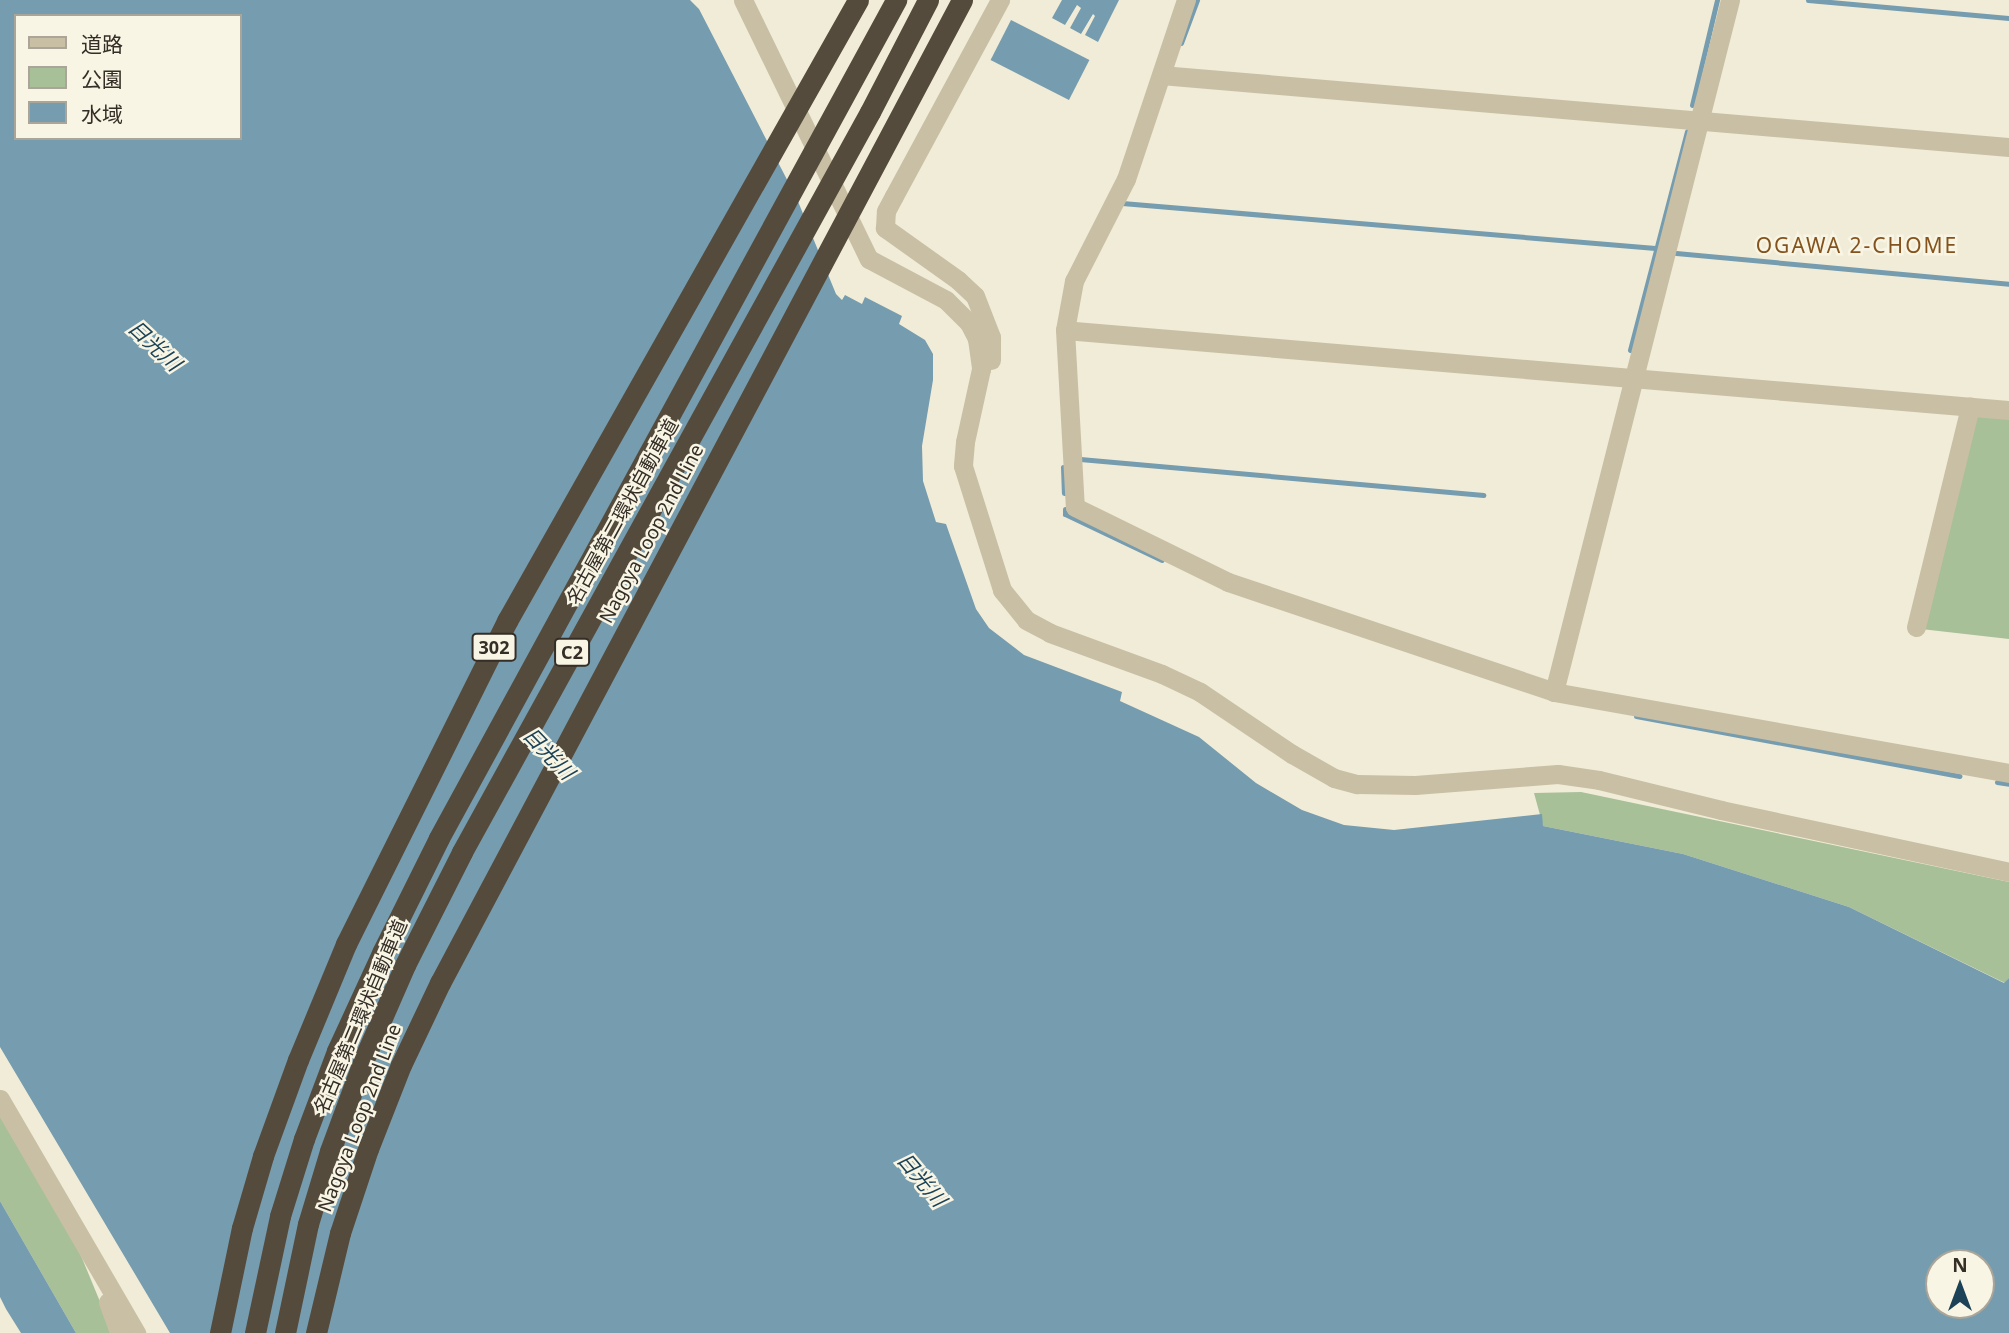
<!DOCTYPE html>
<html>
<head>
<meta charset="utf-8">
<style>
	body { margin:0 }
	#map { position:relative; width:2009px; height:1333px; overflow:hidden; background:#f1ecd7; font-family:"Noto Sans","Noto Sans JP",sans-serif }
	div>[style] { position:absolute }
	.green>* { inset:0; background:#a7c098 }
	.water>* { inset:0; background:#769caf; transform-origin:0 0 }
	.stream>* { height:5px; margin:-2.5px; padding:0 2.5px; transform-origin:2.5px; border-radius:2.5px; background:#769caf }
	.minor>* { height:19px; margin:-9.5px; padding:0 9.5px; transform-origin:9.5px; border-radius:9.5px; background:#c9bfa4 }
	.highway-bridge>* { height:21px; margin:-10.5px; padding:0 10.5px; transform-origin:10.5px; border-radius:10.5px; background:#554b3c }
	span { translate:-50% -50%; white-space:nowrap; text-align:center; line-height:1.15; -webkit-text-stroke:5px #f9f5e4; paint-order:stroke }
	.shield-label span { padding:2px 5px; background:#f9f5e4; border:2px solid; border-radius:5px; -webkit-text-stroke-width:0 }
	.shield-label { font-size:18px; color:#342e26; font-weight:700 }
	.street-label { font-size:19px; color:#342e26 }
	.neighbourhood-label { font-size:21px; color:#84531d; letter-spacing:2px }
	.water-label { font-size:21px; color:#1b4256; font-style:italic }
	.legend { position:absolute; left:14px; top:14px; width:228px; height:126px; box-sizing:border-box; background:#f9f5e4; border:2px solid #aaa598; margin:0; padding:9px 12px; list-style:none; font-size:21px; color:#342e26 }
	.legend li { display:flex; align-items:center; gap:14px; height:35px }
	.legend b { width:35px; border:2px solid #aaa598 }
	.north { position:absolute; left:1925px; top:1249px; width:70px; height:70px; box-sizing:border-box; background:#f9f5e4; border:2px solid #aaa598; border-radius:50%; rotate:0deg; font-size:19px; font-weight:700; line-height:28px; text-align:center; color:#342e26 }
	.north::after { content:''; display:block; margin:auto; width:24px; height:32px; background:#1b4256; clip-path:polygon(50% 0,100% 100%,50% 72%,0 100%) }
</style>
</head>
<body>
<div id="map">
	<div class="green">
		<i style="clip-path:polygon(1979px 414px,2009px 417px,2009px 639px,1921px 629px,1974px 419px)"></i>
		<i style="clip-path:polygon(1581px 792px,2009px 882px,2009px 978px,2005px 983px,1849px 907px,1683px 854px,1543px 826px,1534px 793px)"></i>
		<i style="clip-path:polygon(0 1112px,72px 1234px,113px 1333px,76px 1333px,0 1201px)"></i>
	</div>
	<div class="water">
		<i style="clip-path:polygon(evenodd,0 0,690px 0,699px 9px,797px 199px,836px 294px,842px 300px,845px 295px,862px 304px,865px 297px,902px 316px,899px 324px,925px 340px,933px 354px,933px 380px,922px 446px,923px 481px,936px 522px,946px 524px,976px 609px,989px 628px,1024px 655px,1122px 692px,1120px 701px,1199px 737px,1256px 783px,1302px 810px,1344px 825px,1394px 830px,1542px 814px,1543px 826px,1683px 854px,1849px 907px,2004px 983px,2009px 978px,2009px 1333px,170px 1333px,0 1047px,0 0,16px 16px,240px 16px,240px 138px,16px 138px,16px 16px,0 0,1939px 1263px,1981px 1263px,1981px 1305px,1939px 1305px,1939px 1263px)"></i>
		<i style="clip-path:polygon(1062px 0,1119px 0,1098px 42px,1085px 35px,1095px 16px,1093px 14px,1081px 34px,1070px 28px,1081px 8px,1077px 5px,1065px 25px,1052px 18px)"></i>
		<i style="left:1011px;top:20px;width:88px;height:45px;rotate:27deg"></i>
		<i style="clip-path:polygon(0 1202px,0 1201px,76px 1333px,21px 1333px,6px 1309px,0 1297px)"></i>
	</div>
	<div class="stream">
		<i style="left:1808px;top:0;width:202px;rotate:5.1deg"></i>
		<i style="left:1181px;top:43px;width:46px;rotate:-69.6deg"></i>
		<i style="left:1692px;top:105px;width:108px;rotate:-76.6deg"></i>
		<i style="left:1122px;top:203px;width:535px;rotate:4.83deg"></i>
		<i style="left:1676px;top:253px;width:334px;rotate:5.3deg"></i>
		<i style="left:1630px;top:350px;width:226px;rotate:-75.4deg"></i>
		<i style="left:1080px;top:459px;width:405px;rotate:5.1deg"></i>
		<i style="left:1063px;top:467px;width:26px;rotate:88deg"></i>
		<i style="left:1065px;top:509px;width:5px;rotate:90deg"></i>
		<i style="left:1065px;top:514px;width:107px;rotate:25.4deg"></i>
		<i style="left:1636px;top:716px;width:329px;rotate:10.5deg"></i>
		<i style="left:1997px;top:782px;width:12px;rotate:9deg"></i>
	</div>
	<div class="minor">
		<i style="left:743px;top:0;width:288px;rotate:64.1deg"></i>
		<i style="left:869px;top:259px;width:87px;rotate:28deg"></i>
		<i style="left:946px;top:300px;width:33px;rotate:45deg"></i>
		<i style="left:969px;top:323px;width:18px;rotate:63deg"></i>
		<i style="left:977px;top:339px;width:30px;rotate:82deg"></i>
		<i style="left:981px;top:369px;width:75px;rotate:102.4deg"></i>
		<i style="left:965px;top:442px;width:24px;rotate:95deg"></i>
		<i style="left:963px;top:466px;width:130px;rotate:72.5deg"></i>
		<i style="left:1002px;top:590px;width:38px;rotate:51deg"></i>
		<i style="left:1026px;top:620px;width:27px;rotate:28deg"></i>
		<i style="left:1050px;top:633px;width:119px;rotate:20.1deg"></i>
		<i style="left:1162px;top:674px;width:42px;rotate:25.3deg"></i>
		<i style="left:1200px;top:692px;width:111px;rotate:34deg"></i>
		<i style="left:1292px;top:754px;width:48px;rotate:29.7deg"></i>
		<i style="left:1334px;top:778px;width:24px;rotate:15deg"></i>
		<i style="left:1357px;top:784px;width:58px;rotate:1deg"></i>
		<i style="left:1415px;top:785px;width:143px;rotate:-4.4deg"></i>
		<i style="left:1558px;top:774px;width:41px;rotate:8.3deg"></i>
		<i style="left:1599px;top:780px;width:126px;rotate:13.8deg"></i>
		<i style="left:1721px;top:810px;width:295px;rotate:12.1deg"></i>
		<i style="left:1161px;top:75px;width:851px;rotate:4.85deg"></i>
		<i style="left:1065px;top:330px;width:50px;rotate:-79.6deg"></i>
		<i style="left:1074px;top:281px;width:114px;rotate:-63deg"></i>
		<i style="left:1126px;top:179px;width:189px;rotate:-71.5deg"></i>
		<i style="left:991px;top:360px;width:23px;rotate:-90deg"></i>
		<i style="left:991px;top:337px;width:44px;rotate:-111.3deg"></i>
		<i style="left:975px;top:296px;width:23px;rotate:-137deg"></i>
		<i style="left:958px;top:280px;width:90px;rotate:-144.5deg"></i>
		<i style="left:885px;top:228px;width:17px;rotate:-87deg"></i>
		<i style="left:886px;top:211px;width:17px;rotate:-62deg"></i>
		<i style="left:894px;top:196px;width:223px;rotate:-61.6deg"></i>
		<i style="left:2009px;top:410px;width:947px;rotate:-175.16deg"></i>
		<i style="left:1065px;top:330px;width:177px;rotate:86.8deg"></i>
		<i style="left:1075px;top:507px;width:170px;rotate:26.1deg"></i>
		<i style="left:1228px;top:582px;width:344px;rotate:18.6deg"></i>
		<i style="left:1554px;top:692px;width:462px;rotate:10.1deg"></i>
		<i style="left:1916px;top:627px;width:227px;rotate:-76.2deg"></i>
		<i style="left:1554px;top:692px;width:714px;rotate:-75.73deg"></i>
		<i style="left:0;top:1099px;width:271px;rotate:59.8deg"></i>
		<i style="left:108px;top:1302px;width:33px;rotate:70deg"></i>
	</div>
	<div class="highway-bridge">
		<i style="left:220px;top:1333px;width:107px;rotate:-78.2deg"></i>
		<i style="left:242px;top:1228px;width:75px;rotate:-73.7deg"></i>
		<i style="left:263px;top:1156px;width:102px;rotate:-70deg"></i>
		<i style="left:298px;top:1060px;width:126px;rotate:-67.5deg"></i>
		<i style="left:346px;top:944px;width:361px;rotate:-63.5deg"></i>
		<i style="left:507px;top:621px;width:713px;rotate:-60.52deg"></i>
		<i style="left:255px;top:1333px;width:120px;rotate:-77.9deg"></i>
		<i style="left:280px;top:1216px;width:81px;rotate:-72.7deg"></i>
		<i style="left:304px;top:1139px;width:94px;rotate:-69.4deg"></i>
		<i style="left:337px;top:1051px;width:108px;rotate:-65.3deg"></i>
		<i style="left:382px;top:953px;width:128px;rotate:-63.6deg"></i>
		<i style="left:439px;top:838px;width:955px;rotate:-61.39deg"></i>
		<i style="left:285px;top:1333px;width:111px;rotate:-78.1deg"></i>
		<i style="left:308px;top:1224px;width:76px;rotate:-73.2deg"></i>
		<i style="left:330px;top:1151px;width:98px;rotate:-69.7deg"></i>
		<i style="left:364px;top:1059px;width:103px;rotate:-66.4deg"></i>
		<i style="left:405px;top:965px;width:127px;rotate:-63.2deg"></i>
		<i style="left:462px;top:852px;width:845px;rotate:-61.13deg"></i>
		<i style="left:870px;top:112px;width:126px;rotate:-62.6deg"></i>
		<i style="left:316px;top:1333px;width:103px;rotate:-76.5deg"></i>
		<i style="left:340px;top:1233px;width:89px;rotate:-71.6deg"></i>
		<i style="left:368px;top:1149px;width:90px;rotate:-68.6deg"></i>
		<i style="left:401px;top:1065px;width:91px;rotate:-64.6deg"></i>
		<i style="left:440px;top:983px;width:1113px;rotate:-62.03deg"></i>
	</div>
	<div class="shield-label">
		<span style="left:494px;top:647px">302</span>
		<span style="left:572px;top:652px">C2</span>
	</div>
	<div class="street-label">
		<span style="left:623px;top:512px;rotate:-61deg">名古屋第二環状自動車道</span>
		<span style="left:652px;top:534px;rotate:-62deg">Nagoya Loop 2nd Line</span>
		<span style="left:361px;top:1017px;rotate:-67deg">名古屋第二環状自動車道</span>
		<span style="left:360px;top:1118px;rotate:-69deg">Nagoya Loop 2nd Line</span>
	</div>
	<div class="neighbourhood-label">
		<span style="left:1857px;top:245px">OGAWA 2-CHOME</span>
	</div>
	<div class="water-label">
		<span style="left:155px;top:345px;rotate:43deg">日光川</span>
		<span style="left:549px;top:753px;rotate:46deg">日光川</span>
		<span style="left:922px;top:1179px;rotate:50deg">日光川</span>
	</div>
	<ul class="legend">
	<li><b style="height:9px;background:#c9bfa4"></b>道路</li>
	<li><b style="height:19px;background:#a7c098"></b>公園</li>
	<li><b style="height:19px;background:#769caf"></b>水域</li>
	</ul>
	<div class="north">N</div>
</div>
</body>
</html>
